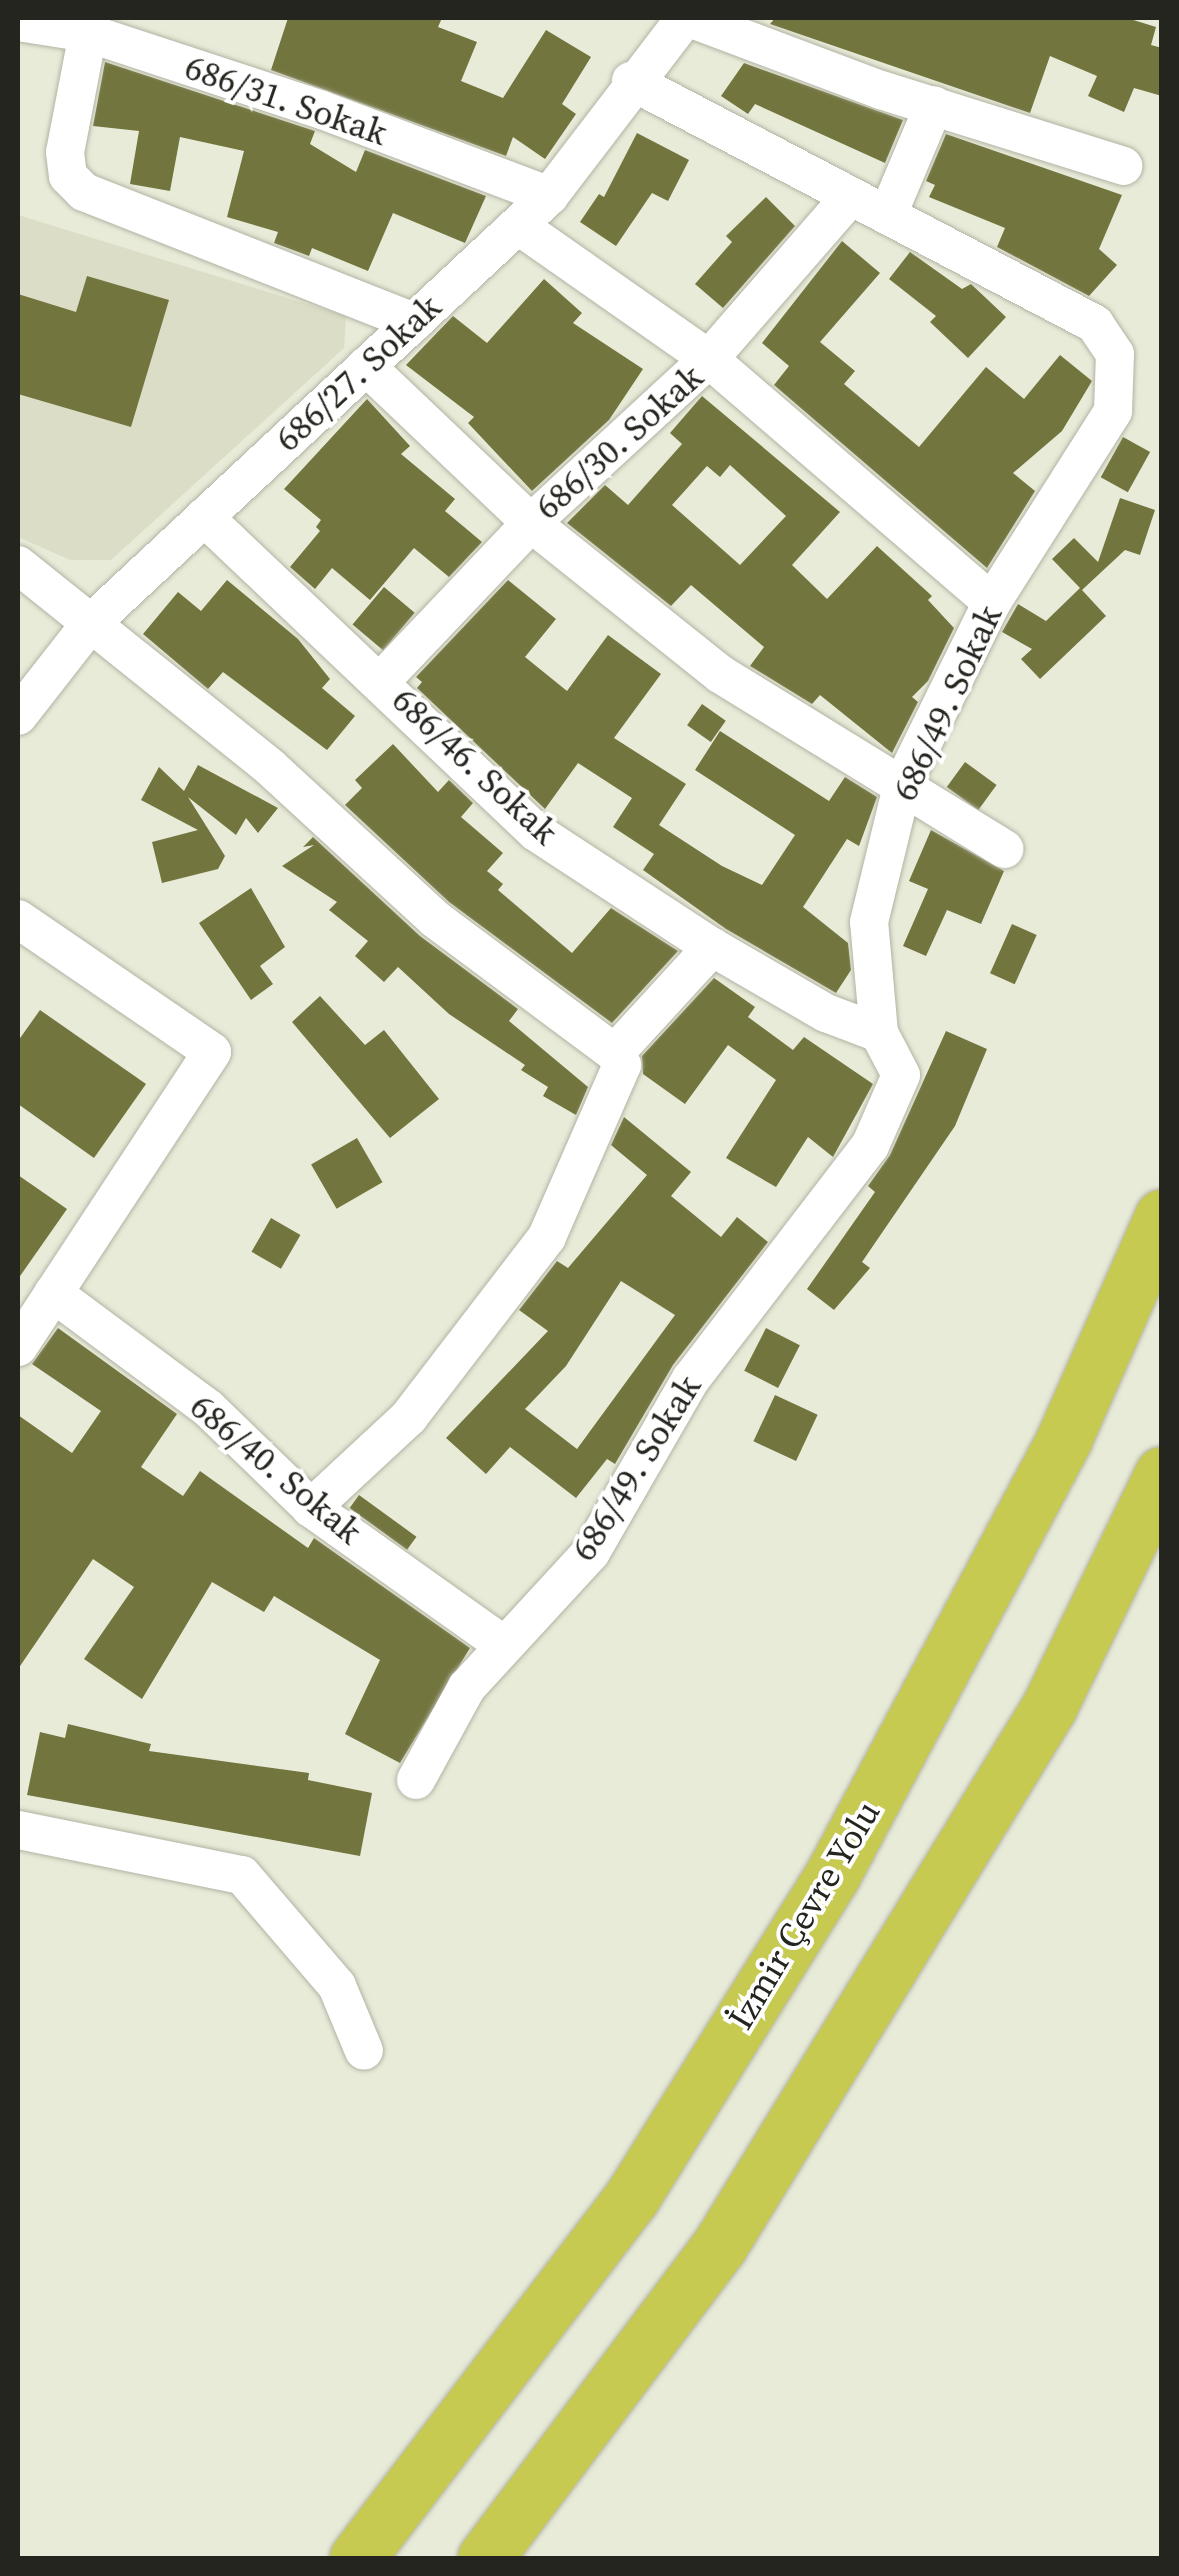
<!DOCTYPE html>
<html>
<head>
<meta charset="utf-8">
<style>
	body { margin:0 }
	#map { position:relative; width:1179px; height:2576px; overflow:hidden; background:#e9ebd9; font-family:"Source Serif 4",serif }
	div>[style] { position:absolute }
	.built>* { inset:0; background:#dbddc6 }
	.building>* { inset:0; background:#73753f; transform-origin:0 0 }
	.roads { filter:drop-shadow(0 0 2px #b2b3a3) drop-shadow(0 0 2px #b2b3a3) }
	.minor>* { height:38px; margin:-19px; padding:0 19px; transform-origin:19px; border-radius:19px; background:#fff }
	.highway>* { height:55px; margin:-27.5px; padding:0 27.5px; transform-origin:27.5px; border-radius:27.5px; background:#c6ca51 }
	span { translate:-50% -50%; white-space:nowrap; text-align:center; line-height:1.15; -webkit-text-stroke:8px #fff; paint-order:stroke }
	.street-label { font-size:35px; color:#25251f }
	.frame { position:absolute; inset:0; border:20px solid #25251f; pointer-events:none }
</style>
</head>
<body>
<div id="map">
	<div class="built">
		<i style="clip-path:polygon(18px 215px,346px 316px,344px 348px,111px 560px,70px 560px,18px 537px)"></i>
	</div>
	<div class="building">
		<i style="clip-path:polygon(288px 18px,442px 18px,438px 27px,477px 42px,461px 81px,503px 98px,546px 30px,591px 57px,562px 104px,576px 114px,545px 159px,513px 137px,506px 156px,271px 70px)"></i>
		<i style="clip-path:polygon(775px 18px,1127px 18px,1156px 27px,1151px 45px,1162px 48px,1162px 96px,1134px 88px,1124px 112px,1088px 96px,1097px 76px,1050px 56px,1030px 113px,770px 24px)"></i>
		<i style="clip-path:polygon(105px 62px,315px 131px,310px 144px,356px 172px,365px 150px,486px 196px,465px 243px,393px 213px,368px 271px,312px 248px,309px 256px,274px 243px,278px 232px,227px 217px,244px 151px,180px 137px,170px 191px,130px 184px,139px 131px,93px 126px)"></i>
		<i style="clip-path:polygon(744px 63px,903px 120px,885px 163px,755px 104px,748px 114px,721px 96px)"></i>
		<i style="clip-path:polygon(637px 133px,689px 160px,668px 201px,652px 193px,616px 246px,580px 222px,599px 194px,604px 197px)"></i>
		<i style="clip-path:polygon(946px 134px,1122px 195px,1099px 249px,1117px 265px,1089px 296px,997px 247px,1005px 228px,929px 197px,935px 185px,926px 181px)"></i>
		<i style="clip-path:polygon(766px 197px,795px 226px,723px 308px,695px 284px,732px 242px,726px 236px)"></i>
		<i style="clip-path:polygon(842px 241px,880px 273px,820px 342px,855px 371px,844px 384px,919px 447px,986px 367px,1024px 399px,1060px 355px,1092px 381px,1062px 431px,1013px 473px,1035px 491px,987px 568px,774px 385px,789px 366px,762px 343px)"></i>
		<i style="clip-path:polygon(910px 252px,962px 289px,971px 284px,1006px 317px,968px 358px,930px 322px,936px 316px,889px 279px)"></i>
		<i style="clip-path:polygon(87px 276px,169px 300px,131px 427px,18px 394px,18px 294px,76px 312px)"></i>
		<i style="clip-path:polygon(544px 279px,582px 313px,573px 323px,643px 369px,609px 420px,532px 491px,468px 423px,474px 417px,406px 365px,453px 316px,487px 343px)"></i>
		<i style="clip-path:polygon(evenodd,702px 396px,840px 512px,792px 565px,827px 599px,877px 546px,932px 596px,928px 600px,954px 628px,928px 681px,912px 697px,918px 702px,892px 753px,820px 695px,812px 704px,750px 666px,764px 647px,691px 585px,671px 606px,567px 523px,605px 485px,628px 505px,682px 444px,670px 433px,702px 396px,730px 465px,786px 516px,740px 565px,672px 505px,707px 466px,720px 477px,730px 465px)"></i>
		<i style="clip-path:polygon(367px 399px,410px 446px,401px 454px,455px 499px,445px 511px,482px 542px,449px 577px,414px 548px,370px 600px,332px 568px,315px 589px,290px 567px,320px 531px,316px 527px,321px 520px,284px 489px)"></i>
		<i style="left:1123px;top:437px;width:31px;height:46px;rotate:29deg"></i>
		<i style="clip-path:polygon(1120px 498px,1155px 510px,1140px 555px,1125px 550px,1082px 590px,1106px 616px,1040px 679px,1021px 659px,1032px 649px,1002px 632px,1018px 604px,1046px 621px,1080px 588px,1052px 559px,1074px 538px,1098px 562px)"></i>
		<i style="clip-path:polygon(227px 580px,298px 639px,330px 679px,322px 688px,355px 716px,327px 750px,223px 672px,208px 689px,143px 634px,178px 592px,201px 611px)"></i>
		<i style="clip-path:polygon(508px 580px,556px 619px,525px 657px,567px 691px,608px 635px,661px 674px,614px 738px,686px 784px,659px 825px,722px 866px,762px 885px,795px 835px,695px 770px,720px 731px,829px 801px,845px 777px,877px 797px,859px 846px,847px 839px,803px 907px,848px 943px,851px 970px,836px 993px,726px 929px,643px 870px,654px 854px,613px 827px,632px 798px,578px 763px,545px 809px,417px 688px,422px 682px,416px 677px)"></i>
		<i style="left:384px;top:587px;width:40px;height:49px;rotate:40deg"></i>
		<i style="left:702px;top:704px;width:29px;height:26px;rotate:35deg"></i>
		<i style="clip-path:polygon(393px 744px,438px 792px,449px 780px,473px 803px,461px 817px,503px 853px,487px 871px,503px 884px,498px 890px,572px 953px,611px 908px,678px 951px,612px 1023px,449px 902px,345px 805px,362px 788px,355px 780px)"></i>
		<i style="left:965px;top:762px;width:39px;height:31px;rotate:36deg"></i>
		<i style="clip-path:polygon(198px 765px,278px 808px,258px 833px,246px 818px,236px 835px,188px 797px,225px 856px,218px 869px,162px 883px,152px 842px,198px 830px,141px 800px,159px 767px,184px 791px)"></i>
		<i style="clip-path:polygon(931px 830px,1004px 871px,981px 924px,947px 910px,926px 956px,903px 946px,928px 889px,909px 881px)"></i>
		<i style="clip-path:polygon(313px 837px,420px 936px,518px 1009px,509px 1021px,588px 1087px,576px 1115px,543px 1096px,548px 1087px,521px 1070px,525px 1065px,449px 1014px,398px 967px,384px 982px,355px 956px,368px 941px,329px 910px,337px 902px,282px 866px,314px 845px,303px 847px)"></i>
		<i style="clip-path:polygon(251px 888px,285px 947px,260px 966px,273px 984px,251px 1000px,199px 923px)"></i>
		<i style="left:1012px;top:924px;width:27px;height:54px;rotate:24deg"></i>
		<i style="clip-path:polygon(714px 978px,755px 1007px,748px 1017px,793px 1050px,804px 1037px,873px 1084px,833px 1157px,808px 1137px,776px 1187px,726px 1158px,776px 1080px,728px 1045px,685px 1104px,643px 1074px,642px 1056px)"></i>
		<i style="clip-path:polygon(320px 996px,365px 1045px,384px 1030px,439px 1099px,390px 1138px,292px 1022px)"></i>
		<i style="clip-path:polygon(40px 1010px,146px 1084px,94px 1158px,18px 1104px,18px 1041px)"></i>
		<i style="clip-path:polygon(946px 1031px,987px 1049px,955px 1126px,862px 1262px,870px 1268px,834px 1310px,807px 1289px,875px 1192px,868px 1186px,890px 1155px)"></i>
		<i style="clip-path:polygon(evenodd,624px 1117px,691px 1172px,671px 1196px,721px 1237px,737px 1217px,768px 1242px,673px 1365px,615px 1464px,607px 1459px,576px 1498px,510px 1447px,486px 1474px,446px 1438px,548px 1331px,519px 1310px,557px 1261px,568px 1268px,647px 1175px,611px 1145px,624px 1117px,621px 1281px,675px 1315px,577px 1449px,525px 1409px,566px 1366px,621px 1281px)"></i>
		<i style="left:357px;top:1138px;width:51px;height:53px;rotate:60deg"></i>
		<i style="clip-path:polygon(18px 1175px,67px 1209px,18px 1279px)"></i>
		<i style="left:271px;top:1218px;width:34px;height:39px;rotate:30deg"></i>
		<i style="clip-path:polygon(58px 1328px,177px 1414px,141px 1467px,183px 1496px,200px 1471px,308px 1548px,314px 1538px,470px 1648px,400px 1763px,345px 1734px,380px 1660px,274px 1596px,264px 1612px,212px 1582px,142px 1699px,84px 1659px,134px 1587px,93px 1559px,18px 1669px,18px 1415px,72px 1453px,101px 1411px,32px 1364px)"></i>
		<i style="left:766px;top:1328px;width:38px;height:48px;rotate:27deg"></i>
		<i style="left:775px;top:1395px;width:47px;height:51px;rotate:25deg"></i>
		<i style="left:359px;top:1495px;width:71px;height:16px;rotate:36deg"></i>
		<i style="clip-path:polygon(68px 1724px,151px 1744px,149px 1751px,309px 1773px,308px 1780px,372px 1793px,360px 1856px,27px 1795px,40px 1732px,65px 1738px)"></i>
	</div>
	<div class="roads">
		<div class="minor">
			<i style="left:689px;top:18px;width:205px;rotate:20.6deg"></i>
			<i style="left:881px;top:90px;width:254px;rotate:17.4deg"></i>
			<i style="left:18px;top:22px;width:71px;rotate:8.9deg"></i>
			<i style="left:88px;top:33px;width:246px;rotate:18.2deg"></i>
			<i style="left:322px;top:110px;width:243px;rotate:20.7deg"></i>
			<i style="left:88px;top:33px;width:121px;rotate:100.9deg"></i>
			<i style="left:65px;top:152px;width:24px;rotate:83deg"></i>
			<i style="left:68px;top:176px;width:23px;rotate:45deg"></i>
			<i style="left:84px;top:192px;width:355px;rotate:21.5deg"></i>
			<i style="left:888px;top:214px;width:118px;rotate:-67.1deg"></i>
			<i style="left:519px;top:226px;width:232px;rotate:35deg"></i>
			<i style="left:709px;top:359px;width:373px;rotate:40.7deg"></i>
			<i style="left:366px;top:366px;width:228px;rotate:43.6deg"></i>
			<i style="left:531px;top:523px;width:242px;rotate:38.6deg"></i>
			<i style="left:720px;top:674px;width:334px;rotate:31.6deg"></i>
			<i style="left:204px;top:517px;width:458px;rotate:43.5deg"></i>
			<i style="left:536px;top:832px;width:210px;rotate:33.2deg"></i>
			<i style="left:712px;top:947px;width:132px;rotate:30.1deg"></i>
			<i style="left:826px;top:1013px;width:57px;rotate:20.7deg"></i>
			<i style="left:18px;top:565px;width:324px;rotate:38.7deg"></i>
			<i style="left:271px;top:768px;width:223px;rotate:42.6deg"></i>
			<i style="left:435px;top:919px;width:224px;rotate:36.7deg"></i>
			<i style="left:615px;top:1053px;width:14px;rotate:60deg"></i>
			<i style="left:622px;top:1065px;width:188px;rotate:113.6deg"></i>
			<i style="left:547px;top:1237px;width:227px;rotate:127.5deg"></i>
			<i style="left:409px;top:1417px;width:134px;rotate:137.1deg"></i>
			<i style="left:382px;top:680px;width:216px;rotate:-46.5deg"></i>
			<i style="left:531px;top:523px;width:242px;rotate:-42.7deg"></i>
			<i style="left:709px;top:359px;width:212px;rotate:-49deg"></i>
			<i style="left:18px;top:716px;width:115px;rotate:-52deg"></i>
			<i style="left:89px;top:625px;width:629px;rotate:-43deg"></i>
			<i style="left:549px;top:196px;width:224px;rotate:-52.6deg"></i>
			<i style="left:18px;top:919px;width:235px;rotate:34.4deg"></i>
			<i style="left:212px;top:1052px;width:353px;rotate:123.3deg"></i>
			<i style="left:615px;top:1053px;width:144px;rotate:-47.5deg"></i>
			<i style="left:53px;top:1293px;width:194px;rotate:36.6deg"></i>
			<i style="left:209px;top:1409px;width:142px;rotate:44.1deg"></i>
			<i style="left:311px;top:1508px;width:233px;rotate:35.4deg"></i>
			<i style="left:416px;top:1780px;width:106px;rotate:-61.3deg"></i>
			<i style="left:467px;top:1687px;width:183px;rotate:-47.4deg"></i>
			<i style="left:591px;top:1552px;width:200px;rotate:-60deg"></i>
			<i style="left:691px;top:1379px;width:294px;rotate:-52.5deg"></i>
			<i style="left:870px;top:1146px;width:77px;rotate:-66.4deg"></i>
			<i style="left:901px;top:1075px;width:47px;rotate:-117.6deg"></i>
			<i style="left:879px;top:1033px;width:111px;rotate:-95.1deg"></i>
			<i style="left:869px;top:922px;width:143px;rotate:-76.3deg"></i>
			<i style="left:903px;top:783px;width:202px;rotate:-63.8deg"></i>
			<i style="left:992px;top:602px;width:226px;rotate:-57.6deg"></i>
			<i style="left:1113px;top:411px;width:57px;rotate:-88deg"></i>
			<i style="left:1115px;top:354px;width:36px;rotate:-124deg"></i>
			<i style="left:1095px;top:324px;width:524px;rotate:-152.36deg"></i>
			<i style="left:18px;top:1830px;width:228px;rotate:11.4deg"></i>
			<i style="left:242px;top:1875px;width:146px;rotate:49.4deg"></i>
			<i style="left:337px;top:1986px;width:70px;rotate:67.4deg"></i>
		</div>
		<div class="highway">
			<i style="left:357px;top:2558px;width:454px;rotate:-52.7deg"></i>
			<i style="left:632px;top:2197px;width:380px;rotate:-58.1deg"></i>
			<i style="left:833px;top:1874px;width:493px;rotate:-62deg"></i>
			<i style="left:1064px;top:1439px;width:243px;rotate:-66.2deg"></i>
			<i style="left:485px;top:2558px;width:391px;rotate:-53.1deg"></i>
			<i style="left:720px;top:2245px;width:631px;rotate:-58.55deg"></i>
			<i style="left:1049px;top:1707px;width:259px;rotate:-64.1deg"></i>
		</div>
	</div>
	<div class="street-label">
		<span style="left:286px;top:100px;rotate:19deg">686/31. Sokak</span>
		<span style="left:358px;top:373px;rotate:-43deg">686/27. Sokak</span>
		<span style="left:619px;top:442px;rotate:-42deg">686/30. Sokak</span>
		<span style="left:947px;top:703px;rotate:-65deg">686/49. Sokak</span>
		<span style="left:475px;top:766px;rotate:43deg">686/46. Sokak</span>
		<span style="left:636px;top:1468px;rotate:-58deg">686/49. Sokak</span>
		<span style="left:276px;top:1469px;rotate:40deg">686/40. Sokak</span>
		<span style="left:804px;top:1915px;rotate:-59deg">İzmir Çevre Yolu</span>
	</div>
	<div class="frame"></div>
</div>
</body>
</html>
